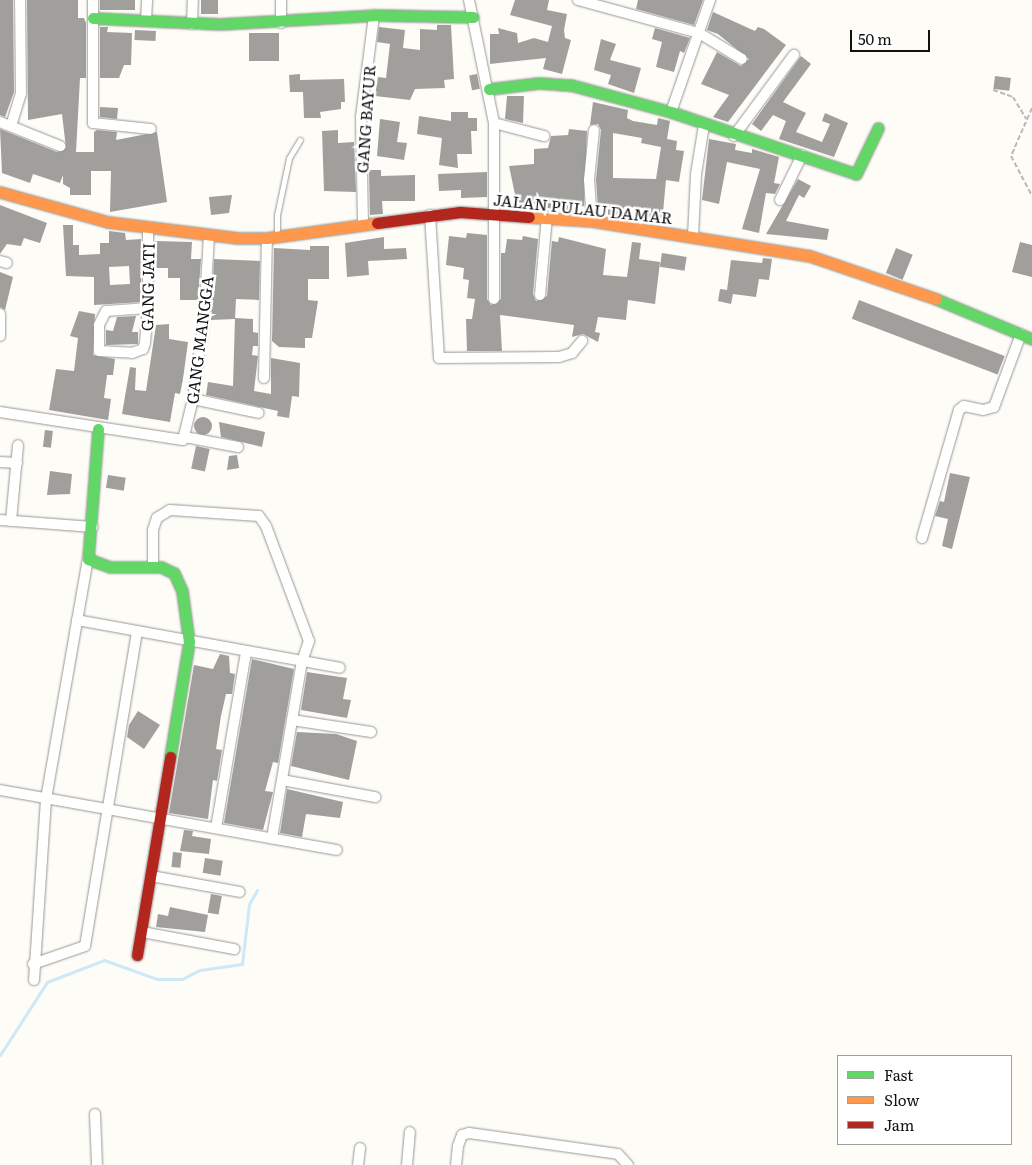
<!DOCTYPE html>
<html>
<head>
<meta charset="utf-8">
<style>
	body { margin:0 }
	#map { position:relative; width:1032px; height:1165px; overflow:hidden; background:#fdfcf7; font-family:Literata,serif }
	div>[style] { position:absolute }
	.stream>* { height:3px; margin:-1.5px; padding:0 1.5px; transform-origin:1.5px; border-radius:1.5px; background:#cde8f7 }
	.building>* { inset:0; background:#a19f9c; transform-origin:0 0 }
	.round { border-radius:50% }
	.path>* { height:2px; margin-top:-1px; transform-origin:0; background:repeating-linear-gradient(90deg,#b9b9b8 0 5px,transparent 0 7.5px) }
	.roads { filter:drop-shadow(0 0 1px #979795) drop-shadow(0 0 1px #979795) }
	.lane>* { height:5px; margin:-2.5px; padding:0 2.5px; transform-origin:2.5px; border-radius:2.5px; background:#fffffe }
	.street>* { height:10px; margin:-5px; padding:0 5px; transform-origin:5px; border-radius:5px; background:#fffffe }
	.fast>* { height:11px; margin:-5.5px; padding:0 5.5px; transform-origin:5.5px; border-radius:5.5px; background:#63d668 }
	.slow>* { height:11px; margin:-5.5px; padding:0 5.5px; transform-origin:5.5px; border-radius:5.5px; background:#ff974d }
	.jam>* { height:11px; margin:-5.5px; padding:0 5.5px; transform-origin:5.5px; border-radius:5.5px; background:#b3261e }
	span { translate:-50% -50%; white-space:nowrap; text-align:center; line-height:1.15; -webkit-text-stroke:5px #fff; paint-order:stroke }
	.street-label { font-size:16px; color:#111 }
	.legend { position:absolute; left:837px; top:1055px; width:175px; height:90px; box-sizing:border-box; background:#fff; border:1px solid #a0a0a0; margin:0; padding:6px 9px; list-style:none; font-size:15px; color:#111 }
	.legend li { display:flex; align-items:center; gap:10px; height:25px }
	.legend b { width:25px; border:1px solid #a0a0a0 }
	.scale { position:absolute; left:850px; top:30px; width:80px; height:22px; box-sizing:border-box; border:2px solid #111; border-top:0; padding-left:6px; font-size:15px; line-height:18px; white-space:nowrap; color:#111; -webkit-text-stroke:4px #fff; paint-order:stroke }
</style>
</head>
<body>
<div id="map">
	<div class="stream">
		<i style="left:0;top:1055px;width:87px;rotate:-57.2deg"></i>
		<i style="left:47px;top:982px;width:61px;rotate:-21.1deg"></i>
		<i style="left:104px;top:960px;width:56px;rotate:19.7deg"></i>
		<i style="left:157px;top:979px;width:25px"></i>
		<i style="left:182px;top:979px;width:20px;rotate:-27deg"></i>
		<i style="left:200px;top:970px;width:42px;rotate:-8.1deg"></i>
		<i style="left:242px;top:964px;width:60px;rotate:-83.3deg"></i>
		<i style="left:249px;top:904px;width:16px;rotate:-60deg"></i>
	</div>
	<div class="building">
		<i style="clip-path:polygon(0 0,13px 0,14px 92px,5px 117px,0 115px)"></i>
		<i style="clip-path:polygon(27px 0,78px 0,78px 18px,84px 18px,86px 23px,86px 78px,80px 78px,76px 152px,94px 152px,94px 132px,97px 130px,117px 132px,116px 140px,157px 132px,167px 202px,110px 212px,111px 171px,91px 171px,91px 195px,70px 195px,70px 188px,63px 184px,63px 175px,60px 183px,33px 174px,30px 183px,2px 173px,0 129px,57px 152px,66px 148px,62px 114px,28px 120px)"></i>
		<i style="left:100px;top:0;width:35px;height:10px"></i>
		<i style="left:201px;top:0;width:17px;height:14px"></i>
		<i style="clip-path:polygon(515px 0,549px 0,547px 10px,567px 14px,564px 30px,565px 38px,571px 40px,562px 74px,543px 69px,546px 58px,490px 64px,490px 34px,499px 34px,498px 28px,517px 33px,518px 43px,534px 38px,548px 42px,552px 26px,510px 15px)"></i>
		<i style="clip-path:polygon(638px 0,703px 0,694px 25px,636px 9px)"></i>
		<i style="clip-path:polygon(713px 12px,755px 31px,758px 27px,764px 29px,786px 45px,728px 122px,713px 117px,729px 95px,701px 84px,717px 52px,741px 66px,749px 59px,718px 34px,707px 30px)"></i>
		<i style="clip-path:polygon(437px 25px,451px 25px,454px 79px,444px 80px,445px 88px,415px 89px,410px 100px,375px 96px,378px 77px,386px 78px,390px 44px,377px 42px,379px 27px,405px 30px,403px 48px,420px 50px,420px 29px,437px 30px)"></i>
		<i style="clip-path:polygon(100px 27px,108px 27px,107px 32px,132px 33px,131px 65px,124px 65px,119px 78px,100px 78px)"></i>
		<i style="clip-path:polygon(655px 28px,690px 38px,684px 53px,680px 51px,674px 72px,656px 67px,662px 42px,652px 39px)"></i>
		<i style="left:135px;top:30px;width:21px;height:10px;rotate:3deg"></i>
		<i style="left:279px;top:33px;width:28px;height:30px;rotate:90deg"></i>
		<i style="clip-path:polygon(601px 39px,616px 44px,610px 60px,641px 68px,634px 93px,608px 84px,611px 75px,594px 70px)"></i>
		<i style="clip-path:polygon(801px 56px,811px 64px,783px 102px,806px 113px,796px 132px,822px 142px,830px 124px,822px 121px,825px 113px,848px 123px,834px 157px,779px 139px,786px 121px,773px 115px,761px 131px,752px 124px)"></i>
		<i style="clip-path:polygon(300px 74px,300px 80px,344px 79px,345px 102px,341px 102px,341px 109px,320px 112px,321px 118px,304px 118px,303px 92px,290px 92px,289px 75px)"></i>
		<i style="left:477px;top:74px;width:15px;height:8px;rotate:79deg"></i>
		<i style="left:995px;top:76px;width:16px;height:13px;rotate:7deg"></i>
		<i style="clip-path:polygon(507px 96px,524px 96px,523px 123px,505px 119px)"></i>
		<i style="clip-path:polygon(evenodd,593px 102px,628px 110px,627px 118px,633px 121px,657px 125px,658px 118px,670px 121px,667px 139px,677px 141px,676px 150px,684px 151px,679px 182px,666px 180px,662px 223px,644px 220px,645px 208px,624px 207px,622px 217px,608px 215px,608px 208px,598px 208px,596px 180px,601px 130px,598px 124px,590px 125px,593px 102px,613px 133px,642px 138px,641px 143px,661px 147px,656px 179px,613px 178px,613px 133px)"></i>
		<i style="clip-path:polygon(100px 107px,118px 108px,117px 119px,100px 117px)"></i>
		<i style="clip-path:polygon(451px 112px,468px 112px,468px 118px,477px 118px,477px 131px,471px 131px,472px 154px,457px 154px,458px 168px,439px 165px,442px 138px,417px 134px,419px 116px,451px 121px)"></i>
		<i style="clip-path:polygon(380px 119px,400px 122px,397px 142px,407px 143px,404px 160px,377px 156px)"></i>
		<i style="clip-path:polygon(569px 129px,587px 131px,584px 206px,570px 207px,570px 211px,517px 204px,509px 166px,534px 164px,534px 149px,548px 148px,551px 136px,568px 135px)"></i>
		<i style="clip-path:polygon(338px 130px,338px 143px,354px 142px,356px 192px,324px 191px,322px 131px)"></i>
		<i style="clip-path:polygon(709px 139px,736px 144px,735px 150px,752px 153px,752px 149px,779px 157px,774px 183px,780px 184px,775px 194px,766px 193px,759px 233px,742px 229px,760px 169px,727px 162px,719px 204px,702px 200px)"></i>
		<i style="clip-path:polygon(369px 170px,381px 170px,381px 176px,415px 175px,415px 201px,382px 201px,383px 214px,370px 215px)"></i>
		<i style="clip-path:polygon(487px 172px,487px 197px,461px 198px,461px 190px,439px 191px,438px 174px)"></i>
		<i style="clip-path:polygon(798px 179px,811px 186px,804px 198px,799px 195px,786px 221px,829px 229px,827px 240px,766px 234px)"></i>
		<i style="clip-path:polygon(232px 195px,229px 213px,211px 215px,209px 197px)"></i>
		<i style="clip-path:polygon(0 205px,47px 223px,40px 243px,24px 238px,21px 246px,7px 244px,0 254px)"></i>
		<i style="clip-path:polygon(evenodd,63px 225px,73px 225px,73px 245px,79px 245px,79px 255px,100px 254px,100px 243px,109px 243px,109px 231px,125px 233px,126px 240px,141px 239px,141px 302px,94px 305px,94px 277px,66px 276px,63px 225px,109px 267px,129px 266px,130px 284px,110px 285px,109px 267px)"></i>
		<i style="clip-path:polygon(467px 233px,487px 235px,487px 299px,491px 305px,501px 299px,501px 253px,505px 253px,507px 239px,522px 240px,523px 236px,538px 239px,533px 294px,536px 301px,547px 296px,552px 241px,558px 242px,559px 237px,606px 249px,603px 275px,627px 277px,632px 242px,641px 243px,639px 259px,660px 262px,655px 304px,628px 300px,626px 320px,598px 317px,595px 332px,600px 333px,598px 342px,583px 334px,572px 337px,574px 325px,500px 315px,502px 351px,467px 351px,466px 319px,472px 319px,475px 299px,467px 298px,469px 280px,463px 279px,464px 268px,446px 265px,449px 236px,466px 238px)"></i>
		<i style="clip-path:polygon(384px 237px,384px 249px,406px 248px,407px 259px,368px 261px,369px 275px,347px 277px,345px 243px)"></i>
		<i style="clip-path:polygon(155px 241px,192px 242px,191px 259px,201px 259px,198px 300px,180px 300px,180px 278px,168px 278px,168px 268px,155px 268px)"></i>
		<i style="clip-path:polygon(1020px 242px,1032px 245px,1032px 277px,1012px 272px)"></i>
		<i style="clip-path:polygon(310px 246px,329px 246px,329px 279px,308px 279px,308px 300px,318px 301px,312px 338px,305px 338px,305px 348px,279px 347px,272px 341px,274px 248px,310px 250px)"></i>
		<i style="left:896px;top:248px;width:18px;height:27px;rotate:22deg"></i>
		<i style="left:662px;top:253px;width:25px;height:14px;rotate:9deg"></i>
		<i style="clip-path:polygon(763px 258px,772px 259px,769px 280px,759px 279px,756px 297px,733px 294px,731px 304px,718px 301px,720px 289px,727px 290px,731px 260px,762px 263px)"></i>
		<i style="clip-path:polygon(214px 259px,260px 261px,259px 300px,236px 299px,235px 319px,211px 320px)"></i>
		<i style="clip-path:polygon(0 272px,13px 277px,5px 310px,0 307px)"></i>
		<i style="left:859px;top:300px;width:156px;height:20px;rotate:21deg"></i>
		<i style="clip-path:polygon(79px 311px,95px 314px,93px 355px,115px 359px,113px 375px,107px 375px,104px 398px,111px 399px,108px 420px,49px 410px,56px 369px,74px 371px,78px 338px,70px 336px)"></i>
		<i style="clip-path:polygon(136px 316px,132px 332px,138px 332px,138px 344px,106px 345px,106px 330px,113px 331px,117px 317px)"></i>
		<i style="clip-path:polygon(235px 318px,253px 319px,253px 332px,258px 333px,258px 346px,253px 346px,252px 355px,258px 356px,254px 391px,271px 394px,271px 358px,300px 363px,299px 397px,292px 396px,289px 418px,277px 416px,278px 411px,206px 395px,208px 382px,233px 386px)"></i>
		<i style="clip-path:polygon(169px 324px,169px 339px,188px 342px,183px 379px,180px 394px,175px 393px,170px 422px,122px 414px,130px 367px,136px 368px,135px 390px,146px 391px,156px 325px)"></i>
		<i class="round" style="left:194px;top:417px;width:18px;height:18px"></i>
		<i style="clip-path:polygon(219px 422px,265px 432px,262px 447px,221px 437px)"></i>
		<i style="left:45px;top:430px;width:8px;height:17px;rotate:7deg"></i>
		<i style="left:196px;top:446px;width:14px;height:23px;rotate:12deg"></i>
		<i style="clip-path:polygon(237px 455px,239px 468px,227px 470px,229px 456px)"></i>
		<i style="clip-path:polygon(50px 471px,72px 474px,70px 494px,47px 495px)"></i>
		<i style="clip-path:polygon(950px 473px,970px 477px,952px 549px,942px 546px,948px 519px,935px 516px,940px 501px,944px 502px)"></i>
		<i style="left:108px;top:475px;width:18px;height:13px;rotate:9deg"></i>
		<i style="clip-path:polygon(220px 654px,229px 656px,230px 673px,235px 674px,232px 694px,226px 694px,221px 716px,216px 749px,222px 750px,217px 781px,213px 780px,208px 819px,169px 813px,194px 665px,213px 669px)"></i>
		<i style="clip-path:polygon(252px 659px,294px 669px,278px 763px,273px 762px,265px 791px,273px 792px,263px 830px,224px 823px)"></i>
		<i style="clip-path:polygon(307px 672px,347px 678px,343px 699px,351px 700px,347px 718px,301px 710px)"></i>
		<i style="clip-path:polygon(138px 711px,160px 725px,144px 749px,127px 737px,129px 725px)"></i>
		<i style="clip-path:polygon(297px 732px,336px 734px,357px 741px,349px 780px,291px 766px)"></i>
		<i style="clip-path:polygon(287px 789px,343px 802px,340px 818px,306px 814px,302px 837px,280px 833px)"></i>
		<i style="clip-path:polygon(184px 830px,193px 831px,192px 836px,211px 839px,209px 854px,180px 851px)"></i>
		<i style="left:173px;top:852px;width:9px;height:15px;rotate:6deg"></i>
		<i style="left:205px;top:858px;width:18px;height:15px;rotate:9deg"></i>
		<i style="left:211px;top:894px;width:11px;height:19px;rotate:10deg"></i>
		<i style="clip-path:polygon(170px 907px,208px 915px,205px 932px,156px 927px,158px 914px,168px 916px)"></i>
	</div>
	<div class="path">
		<i style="left:993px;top:90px;width:21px;rotate:19deg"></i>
		<i style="left:1013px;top:97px;width:26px;rotate:59deg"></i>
		<i style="left:1032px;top:108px;width:52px;rotate:113.6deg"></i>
		<i style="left:1011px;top:156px;width:45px;rotate:62.3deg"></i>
	</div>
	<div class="roads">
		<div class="lane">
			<i style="left:277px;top:235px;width:20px;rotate:-90deg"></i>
			<i style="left:277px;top:215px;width:58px;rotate:-78.1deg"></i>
			<i style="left:289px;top:158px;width:21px;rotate:-59deg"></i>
		</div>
		<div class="street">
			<i style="left:93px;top:0;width:123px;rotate:90deg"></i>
			<i style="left:93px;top:123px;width:58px;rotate:5.9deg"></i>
			<i style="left:281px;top:0;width:23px;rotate:90deg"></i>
			<i style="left:469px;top:0;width:126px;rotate:78.5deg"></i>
			<i style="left:494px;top:123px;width:176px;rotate:90deg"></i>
			<i style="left:578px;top:0;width:125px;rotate:15.3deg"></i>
			<i style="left:699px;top:33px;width:50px;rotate:31.2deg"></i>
			<i style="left:146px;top:21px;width:21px;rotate:-87deg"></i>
			<i style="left:192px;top:24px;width:24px;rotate:-88deg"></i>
			<i style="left:671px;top:112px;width:119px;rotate:-70.8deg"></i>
			<i style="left:0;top:122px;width:65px;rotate:21.8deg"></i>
			<i style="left:494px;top:123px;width:52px;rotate:14.6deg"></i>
			<i style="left:11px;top:126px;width:34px;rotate:-73deg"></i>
			<i style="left:21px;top:93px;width:93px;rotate:-90.6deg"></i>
			<i style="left:734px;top:136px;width:101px;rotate:-53.5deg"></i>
			<i style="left:780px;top:200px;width:50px;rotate:-63.9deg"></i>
			<i style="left:430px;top:215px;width:143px;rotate:86.4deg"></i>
			<i style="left:439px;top:358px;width:120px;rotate:-0.5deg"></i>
			<i style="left:559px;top:357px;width:14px;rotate:-17deg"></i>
			<i style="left:572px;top:353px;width:16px;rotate:-50deg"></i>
			<i style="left:592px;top:221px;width:41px;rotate:-94.2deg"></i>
			<i style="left:589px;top:180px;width:50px;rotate:-84.3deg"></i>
			<i style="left:363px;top:223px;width:106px;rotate:-91.1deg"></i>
			<i style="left:361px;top:117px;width:103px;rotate:-82.7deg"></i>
			<i style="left:693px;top:236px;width:62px;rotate:-87.2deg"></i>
			<i style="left:696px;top:174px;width:50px;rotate:-80.7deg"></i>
			<i style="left:0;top:261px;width:7px;rotate:16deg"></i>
			<i style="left:540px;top:295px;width:78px;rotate:-84.9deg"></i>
			<i style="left:148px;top:308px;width:42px;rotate:175.9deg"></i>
			<i style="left:106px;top:311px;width:16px;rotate:117deg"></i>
			<i style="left:99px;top:325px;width:26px;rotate:90deg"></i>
			<i style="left:99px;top:351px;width:33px;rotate:3deg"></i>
			<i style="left:132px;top:353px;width:12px;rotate:-20deg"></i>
			<i style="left:143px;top:349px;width:6px;rotate:-72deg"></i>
			<i style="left:145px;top:343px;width:35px;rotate:-85deg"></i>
			<i style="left:148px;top:308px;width:81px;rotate:-90deg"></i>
			<i style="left:0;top:314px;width:22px;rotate:90deg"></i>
			<i style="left:264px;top:378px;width:140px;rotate:-88.8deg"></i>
			<i style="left:193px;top:399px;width:67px;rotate:12deg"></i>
			<i style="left:0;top:412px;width:185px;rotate:8.7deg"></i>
			<i style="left:183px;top:440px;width:42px;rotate:-76.3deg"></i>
			<i style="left:193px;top:399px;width:80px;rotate:-82.1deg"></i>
			<i style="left:204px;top:320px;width:84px;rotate:-86.6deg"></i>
			<i style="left:185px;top:437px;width:54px;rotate:10.7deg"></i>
			<i style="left:0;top:462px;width:17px;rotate:3deg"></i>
			<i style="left:0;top:520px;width:93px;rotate:4.3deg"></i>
			<i style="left:11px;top:521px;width:76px;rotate:-84.7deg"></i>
			<i style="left:922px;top:538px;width:133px;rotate:-73.9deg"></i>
			<i style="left:959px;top:410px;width:6px;rotate:-39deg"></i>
			<i style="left:964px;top:406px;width:19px;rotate:12deg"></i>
			<i style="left:983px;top:410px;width:11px;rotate:-15deg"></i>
			<i style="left:994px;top:407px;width:78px;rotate:-69.7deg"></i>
			<i style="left:153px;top:567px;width:37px;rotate:-90deg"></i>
			<i style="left:153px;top:530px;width:13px;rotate:-72deg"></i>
			<i style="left:157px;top:518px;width:15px;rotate:-32deg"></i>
			<i style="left:170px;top:510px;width:89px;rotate:3.9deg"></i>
			<i style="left:259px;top:516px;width:12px;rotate:55deg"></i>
			<i style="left:266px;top:526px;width:123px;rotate:69.5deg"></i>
			<i style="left:309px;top:641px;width:21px;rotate:109deg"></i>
			<i style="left:302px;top:661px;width:180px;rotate:99.6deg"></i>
			<i style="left:77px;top:620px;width:267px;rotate:10.3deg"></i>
			<i style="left:292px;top:720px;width:80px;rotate:8.6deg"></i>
			<i style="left:282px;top:780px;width:95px;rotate:10.4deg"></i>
			<i style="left:0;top:790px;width:342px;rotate:10.1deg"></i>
			<i style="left:216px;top:828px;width:179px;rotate:-80.3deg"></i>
			<i style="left:151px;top:876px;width:90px;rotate:10.2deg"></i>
			<i style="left:142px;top:932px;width:94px;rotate:10.5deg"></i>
			<i style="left:33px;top:964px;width:55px;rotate:-19.1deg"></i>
			<i style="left:85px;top:946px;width:318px;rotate:-80.6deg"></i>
			<i style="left:34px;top:980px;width:181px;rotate:-86.2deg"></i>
			<i style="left:46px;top:799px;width:244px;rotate:-80.1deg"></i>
			<i style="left:95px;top:1114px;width:51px;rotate:87.8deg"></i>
			<i style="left:358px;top:1165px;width:17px;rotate:-83deg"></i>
			<i style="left:407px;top:1165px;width:33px;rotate:-85deg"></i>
			<i style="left:456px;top:1165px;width:19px;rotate:-84deg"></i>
			<i style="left:458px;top:1146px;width:12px;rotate:-70deg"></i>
			<i style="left:462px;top:1135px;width:7px;rotate:-16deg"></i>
			<i style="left:469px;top:1133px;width:150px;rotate:8deg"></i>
			<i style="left:618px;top:1154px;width:15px;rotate:48deg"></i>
		</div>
		<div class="fast">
			<i style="left:93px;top:18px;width:127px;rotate:2.7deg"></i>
			<i style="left:220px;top:24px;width:154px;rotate:-3.3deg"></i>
			<i style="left:374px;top:15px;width:99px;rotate:1.2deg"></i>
			<i style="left:489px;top:89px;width:50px;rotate:-6.8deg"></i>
			<i style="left:539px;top:83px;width:32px;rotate:4deg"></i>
			<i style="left:571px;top:85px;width:104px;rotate:15.1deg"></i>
			<i style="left:671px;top:112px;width:195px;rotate:18.5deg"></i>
			<i style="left:856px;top:174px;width:51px;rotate:-64.4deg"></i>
			<i style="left:936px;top:299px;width:104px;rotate:22.6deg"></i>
			<i style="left:98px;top:429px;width:130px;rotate:94.4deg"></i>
			<i style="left:88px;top:559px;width:23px;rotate:20deg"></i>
			<i style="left:110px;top:567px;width:51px"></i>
			<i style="left:161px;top:567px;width:14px;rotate:25deg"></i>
			<i style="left:174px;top:573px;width:20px;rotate:66deg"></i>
			<i style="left:182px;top:591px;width:51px;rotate:82.2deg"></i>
			<i style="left:189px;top:642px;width:117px;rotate:99.4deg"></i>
		</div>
		<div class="slow">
			<i style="left:0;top:192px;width:112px;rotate:15.5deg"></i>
			<i style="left:108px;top:222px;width:131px;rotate:7deg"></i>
			<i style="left:238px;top:238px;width:29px"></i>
			<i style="left:267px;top:238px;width:111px;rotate:-7.8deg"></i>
			<i style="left:529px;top:217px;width:63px;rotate:3.6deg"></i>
			<i style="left:592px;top:221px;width:221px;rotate:9.1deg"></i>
			<i style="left:810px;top:256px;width:133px;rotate:18.8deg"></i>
		</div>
		<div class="jam">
			<i style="left:377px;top:223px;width:84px;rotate:-7.5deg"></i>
			<i style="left:460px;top:212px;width:69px;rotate:4.1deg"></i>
			<i style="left:137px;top:955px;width:201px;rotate:-80.5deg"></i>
		</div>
	</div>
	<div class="street-label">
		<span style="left:365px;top:119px;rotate:-86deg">GANG BAYUR</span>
		<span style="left:583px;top:208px;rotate:6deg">JALAN PULAU DAMAR</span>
		<span style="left:147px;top:287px;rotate:-89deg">GANG JATI</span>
		<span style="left:199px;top:340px;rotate:-83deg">GANG MANGGA</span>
	</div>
	<ul class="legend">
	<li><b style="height:6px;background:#63d668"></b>Fast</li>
	<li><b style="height:6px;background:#ff974d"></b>Slow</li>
	<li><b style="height:6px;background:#b3261e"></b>Jam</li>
	</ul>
	<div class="scale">50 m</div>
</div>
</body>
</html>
